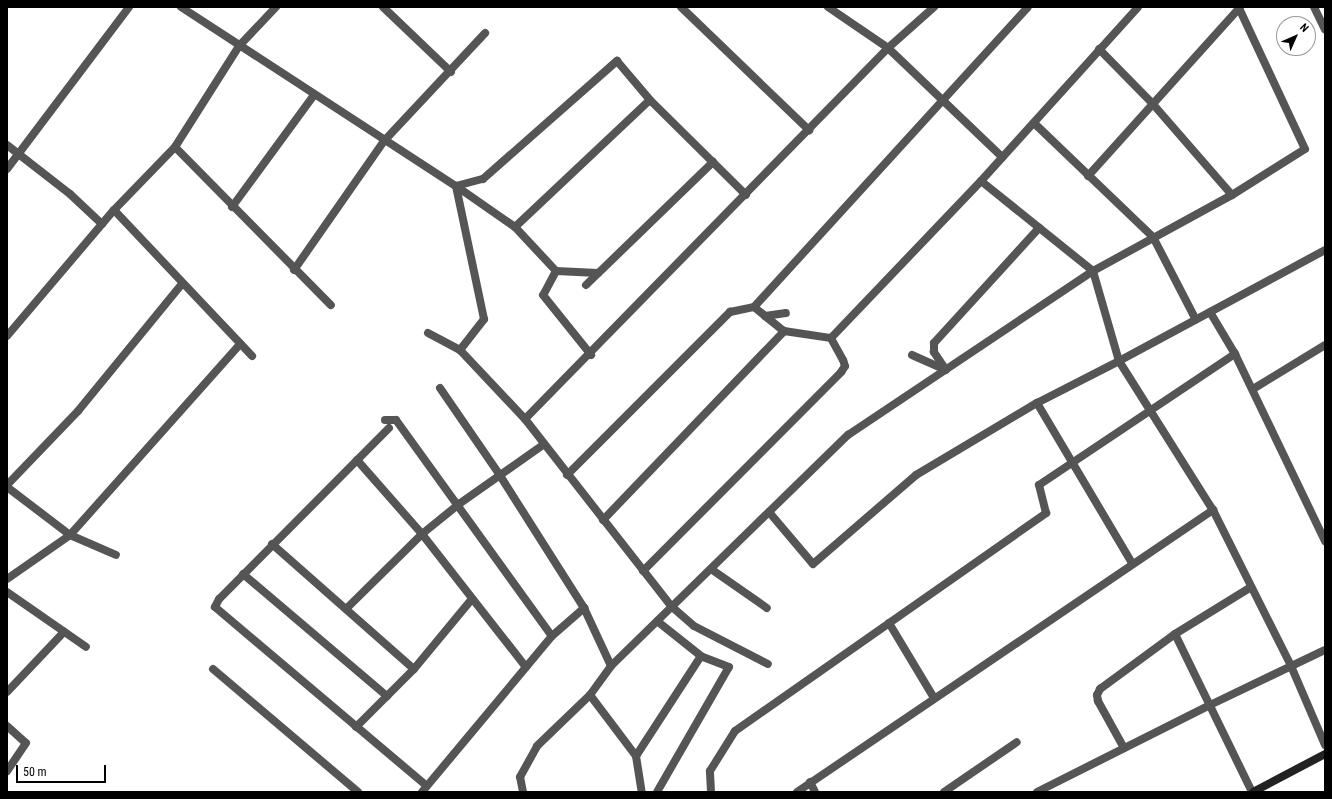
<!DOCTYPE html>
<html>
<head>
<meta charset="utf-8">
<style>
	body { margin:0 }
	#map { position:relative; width:1332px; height:799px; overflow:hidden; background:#fff; font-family:"Roboto Condensed",sans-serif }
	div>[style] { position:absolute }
	.street>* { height:8px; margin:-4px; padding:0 4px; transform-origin:4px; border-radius:4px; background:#555 }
	.secondary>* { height:8px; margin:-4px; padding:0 4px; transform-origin:4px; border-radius:4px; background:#222 }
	span { translate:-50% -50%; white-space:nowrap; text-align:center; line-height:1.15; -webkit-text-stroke:3.5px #fff; paint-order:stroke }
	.frame { position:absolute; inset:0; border:8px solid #000; pointer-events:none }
	.north { position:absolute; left:1276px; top:16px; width:40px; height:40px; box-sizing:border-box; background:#fff; border:1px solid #999; border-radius:50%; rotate:45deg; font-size:11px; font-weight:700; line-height:16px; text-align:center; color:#000 }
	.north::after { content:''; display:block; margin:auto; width:14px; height:18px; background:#000; clip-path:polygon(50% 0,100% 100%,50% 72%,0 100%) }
	.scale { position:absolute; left:16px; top:765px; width:90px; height:18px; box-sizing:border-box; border:2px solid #000; border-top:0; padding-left:5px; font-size:12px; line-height:14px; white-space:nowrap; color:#000; -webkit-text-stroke:3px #fff; paint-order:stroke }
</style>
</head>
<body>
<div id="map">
	<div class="street">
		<i style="left:181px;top:7px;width:328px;rotate:33.1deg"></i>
		<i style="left:456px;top:186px;width:72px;rotate:34.8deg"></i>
		<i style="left:515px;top:227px;width:185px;rotate:-43.3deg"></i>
		<i style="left:383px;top:7px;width:94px;rotate:43.7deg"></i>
		<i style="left:681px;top:7px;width:178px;rotate:43.9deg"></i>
		<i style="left:828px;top:7px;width:73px;rotate:34.3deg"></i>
		<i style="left:888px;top:48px;width:158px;rotate:43.7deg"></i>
		<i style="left:1314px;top:7px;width:25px;rotate:64deg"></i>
		<i style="left:1099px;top:49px;width:76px;rotate:45.5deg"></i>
		<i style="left:1152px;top:103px;width:122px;rotate:49deg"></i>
		<i style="left:1034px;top:123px;width:165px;rotate:43.8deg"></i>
		<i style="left:1153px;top:237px;width:93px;rotate:62.6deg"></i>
		<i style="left:7px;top:145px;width:80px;rotate:37.9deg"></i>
		<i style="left:70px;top:194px;width:44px;rotate:43.2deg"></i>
		<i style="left:175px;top:147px;width:222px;rotate:45.4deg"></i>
		<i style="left:7px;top:169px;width:203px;rotate:-53deg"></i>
		<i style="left:1088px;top:176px;width:227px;rotate:-48deg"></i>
		<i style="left:981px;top:181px;width:144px;rotate:38.8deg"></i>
		<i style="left:1093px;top:271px;width:94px;rotate:73.9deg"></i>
		<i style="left:1119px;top:361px;width:176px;rotate:57.8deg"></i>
		<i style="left:1213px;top:510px;width:174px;rotate:63.4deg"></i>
		<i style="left:1291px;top:666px;width:86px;rotate:66.7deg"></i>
		<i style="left:232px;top:207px;width:139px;rotate:-53.8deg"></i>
		<i style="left:114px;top:210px;width:201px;rotate:46.6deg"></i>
		<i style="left:515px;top:227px;width:60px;rotate:47deg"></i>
		<i style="left:556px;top:271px;width:42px;rotate:2.7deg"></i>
		<i style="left:294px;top:270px;width:157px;rotate:-55.1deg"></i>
		<i style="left:384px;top:141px;width:148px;rotate:-46.9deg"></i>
		<i style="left:556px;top:271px;width:27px;rotate:118deg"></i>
		<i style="left:543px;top:295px;width:77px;rotate:51.3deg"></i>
		<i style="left:586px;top:285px;width:177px;rotate:-44.1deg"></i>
		<i style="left:754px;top:307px;width:38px;rotate:39deg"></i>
		<i style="left:784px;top:331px;width:48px;rotate:8.5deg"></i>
		<i style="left:831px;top:338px;width:217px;rotate:-46.3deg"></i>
		<i style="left:981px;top:181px;width:234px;rotate:-47.9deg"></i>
		<i style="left:1210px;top:312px;width:49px;rotate:59.2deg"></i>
		<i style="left:765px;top:316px;width:21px;rotate:-8deg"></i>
		<i style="left:428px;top:333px;width:36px;rotate:28deg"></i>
		<i style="left:460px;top:350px;width:95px;rotate:46.7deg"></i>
		<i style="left:525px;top:419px;width:237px;rotate:52deg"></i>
		<i style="left:671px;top:606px;width:30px;rotate:41deg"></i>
		<i style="left:694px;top:626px;width:83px;rotate:27.2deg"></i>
		<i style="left:7px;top:336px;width:165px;rotate:-49.7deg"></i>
		<i style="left:114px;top:210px;width:88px;rotate:-45.9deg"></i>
		<i style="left:175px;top:147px;width:120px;rotate:-57.6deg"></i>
		<i style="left:239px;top:46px;width:54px;rotate:-46.5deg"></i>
		<i style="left:460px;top:350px;width:39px;rotate:-52deg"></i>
		<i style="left:484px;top:319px;width:136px;rotate:-101.9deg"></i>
		<i style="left:456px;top:186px;width:28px;rotate:-15deg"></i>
		<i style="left:483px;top:179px;width:179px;rotate:-41.4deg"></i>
		<i style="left:617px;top:61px;width:51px;rotate:49.8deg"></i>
		<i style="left:650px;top:100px;width:135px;rotate:44.7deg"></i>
		<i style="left:912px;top:355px;width:36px;rotate:24deg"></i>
		<i style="left:946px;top:370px;width:22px;rotate:-124deg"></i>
		<i style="left:934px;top:352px;width:9px;rotate:-90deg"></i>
		<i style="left:934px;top:343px;width:156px;rotate:-47.6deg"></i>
		<i style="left:440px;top:388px;width:104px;rotate:55.5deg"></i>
		<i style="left:499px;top:474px;width:159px;rotate:57.6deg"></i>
		<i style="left:584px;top:608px;width:64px;rotate:65deg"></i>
		<i style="left:1253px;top:389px;width:84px;rotate:-31.4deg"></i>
		<i style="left:1037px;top:403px;width:186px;rotate:59.3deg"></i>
		<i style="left:525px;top:419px;width:519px;rotate:-45.62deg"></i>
		<i style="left:888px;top:48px;width:62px;rotate:-41.7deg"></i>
		<i style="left:385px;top:420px;width:11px"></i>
		<i style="left:396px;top:420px;width:266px;rotate:54.2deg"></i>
		<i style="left:389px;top:428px;width:241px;rotate:134.8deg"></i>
		<i style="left:219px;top:599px;width:9px;rotate:117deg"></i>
		<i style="left:215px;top:607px;width:277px;rotate:40.2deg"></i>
		<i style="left:357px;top:460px;width:98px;rotate:48.7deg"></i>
		<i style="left:422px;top:534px;width:169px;rotate:52deg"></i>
		<i style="left:567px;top:475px;width:231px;rotate:-45deg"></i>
		<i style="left:730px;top:312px;width:25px;rotate:-12deg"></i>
		<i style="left:754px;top:307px;width:406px;rotate:-47.6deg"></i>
		<i style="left:7px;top:485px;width:103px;rotate:-46.2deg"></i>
		<i style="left:78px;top:411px;width:164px;rotate:-50.7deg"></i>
		<i style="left:7px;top:487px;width:79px;rotate:37.3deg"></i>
		<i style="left:70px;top:535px;width:50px;rotate:23.5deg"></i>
		<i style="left:769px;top:512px;width:68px;rotate:49.8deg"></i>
		<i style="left:813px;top:564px;width:136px;rotate:-40.8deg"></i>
		<i style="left:916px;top:475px;width:141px;rotate:-30.8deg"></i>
		<i style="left:1037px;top:403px;width:92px;rotate:-27.1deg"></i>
		<i style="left:1119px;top:361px;width:234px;rotate:-28.3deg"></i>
		<i style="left:603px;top:520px;width:262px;rotate:-46.2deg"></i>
		<i style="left:272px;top:544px;width:189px;rotate:41.4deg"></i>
		<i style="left:711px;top:569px;width:68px;rotate:34.9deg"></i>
		<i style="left:643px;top:571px;width:281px;rotate:-45.1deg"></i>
		<i style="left:841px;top:372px;width:7px;rotate:-56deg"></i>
		<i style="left:845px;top:366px;width:6px;rotate:-108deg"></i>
		<i style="left:843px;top:360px;width:25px;rotate:-119deg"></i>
		<i style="left:243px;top:574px;width:189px;rotate:40.3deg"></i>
		<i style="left:7px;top:579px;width:77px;rotate:-34.9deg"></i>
		<i style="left:70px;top:535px;width:256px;rotate:-48.3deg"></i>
		<i style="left:7px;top:592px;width:96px;rotate:34.8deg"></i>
		<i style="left:346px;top:609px;width:107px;rotate:-44.6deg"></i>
		<i style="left:422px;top:534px;width:48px;rotate:-39deg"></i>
		<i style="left:459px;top:504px;width:103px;rotate:-35.1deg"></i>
		<i style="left:889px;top:623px;width:87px;rotate:59deg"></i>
		<i style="left:1175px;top:634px;width:176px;rotate:64deg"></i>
		<i style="left:213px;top:669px;width:190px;rotate:40.3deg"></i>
		<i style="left:7px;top:692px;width:83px;rotate:-46.5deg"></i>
		<i style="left:590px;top:695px;width:76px;rotate:53deg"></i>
		<i style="left:636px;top:756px;width:36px;rotate:81deg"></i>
		<i style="left:7px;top:726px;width:25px;rotate:42deg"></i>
		<i style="left:26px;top:743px;width:34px;rotate:124deg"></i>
		<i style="left:356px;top:727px;width:82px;rotate:-45deg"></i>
		<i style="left:414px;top:669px;width:91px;rotate:-50.4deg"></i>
		<i style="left:1124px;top:748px;width:54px;rotate:-119deg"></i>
		<i style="left:1098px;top:701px;width:6px;rotate:-99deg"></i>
		<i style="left:1097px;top:695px;width:7px;rotate:-63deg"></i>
		<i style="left:1100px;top:689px;width:93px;rotate:-36.3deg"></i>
		<i style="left:1175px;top:634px;width:89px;rotate:-31.7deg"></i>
		<i style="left:636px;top:756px;width:119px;rotate:-57deg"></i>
		<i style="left:810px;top:782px;width:11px;rotate:63deg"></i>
		<i style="left:422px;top:792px;width:203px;rotate:-50.2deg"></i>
		<i style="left:552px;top:636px;width:43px;rotate:-41.2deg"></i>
		<i style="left:523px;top:792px;width:15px;rotate:-101deg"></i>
		<i style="left:520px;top:777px;width:35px;rotate:-61deg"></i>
		<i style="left:537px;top:746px;width:74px;rotate:-43.9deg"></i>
		<i style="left:590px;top:695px;width:36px;rotate:-54deg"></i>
		<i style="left:611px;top:666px;width:331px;rotate:-44.3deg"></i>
		<i style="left:848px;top:435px;width:295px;rotate:-33.8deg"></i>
		<i style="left:1093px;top:271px;width:158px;rotate:-28.7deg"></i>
		<i style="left:1232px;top:195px;width:86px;rotate:-32.2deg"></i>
		<i style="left:1305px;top:149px;width:156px;rotate:-115.1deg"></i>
		<i style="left:657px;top:792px;width:144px;rotate:-60.1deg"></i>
		<i style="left:729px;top:667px;width:30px;rotate:-159deg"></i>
		<i style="left:701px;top:656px;width:56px;rotate:-141.5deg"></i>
		<i style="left:711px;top:792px;width:21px;rotate:-93deg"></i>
		<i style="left:710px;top:771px;width:47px;rotate:-58deg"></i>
		<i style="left:735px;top:731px;width:380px;rotate:-35deg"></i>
		<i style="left:1046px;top:513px;width:29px;rotate:-104deg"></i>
		<i style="left:1039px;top:485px;width:236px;rotate:-33.8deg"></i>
		<i style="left:1235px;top:354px;width:208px;rotate:64.3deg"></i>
		<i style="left:797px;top:792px;width:503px;rotate:-34.13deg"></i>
		<i style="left:944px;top:792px;width:88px;rotate:-34.4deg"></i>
		<i style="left:1037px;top:792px;width:194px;rotate:-26.7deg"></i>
		<i style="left:1210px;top:705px;width:127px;rotate:-25.6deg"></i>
	</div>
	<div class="secondary">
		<i style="left:1253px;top:792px;width:81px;rotate:-27.8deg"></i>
	</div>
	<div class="frame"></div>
	<div class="north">N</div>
	<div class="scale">50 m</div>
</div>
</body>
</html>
